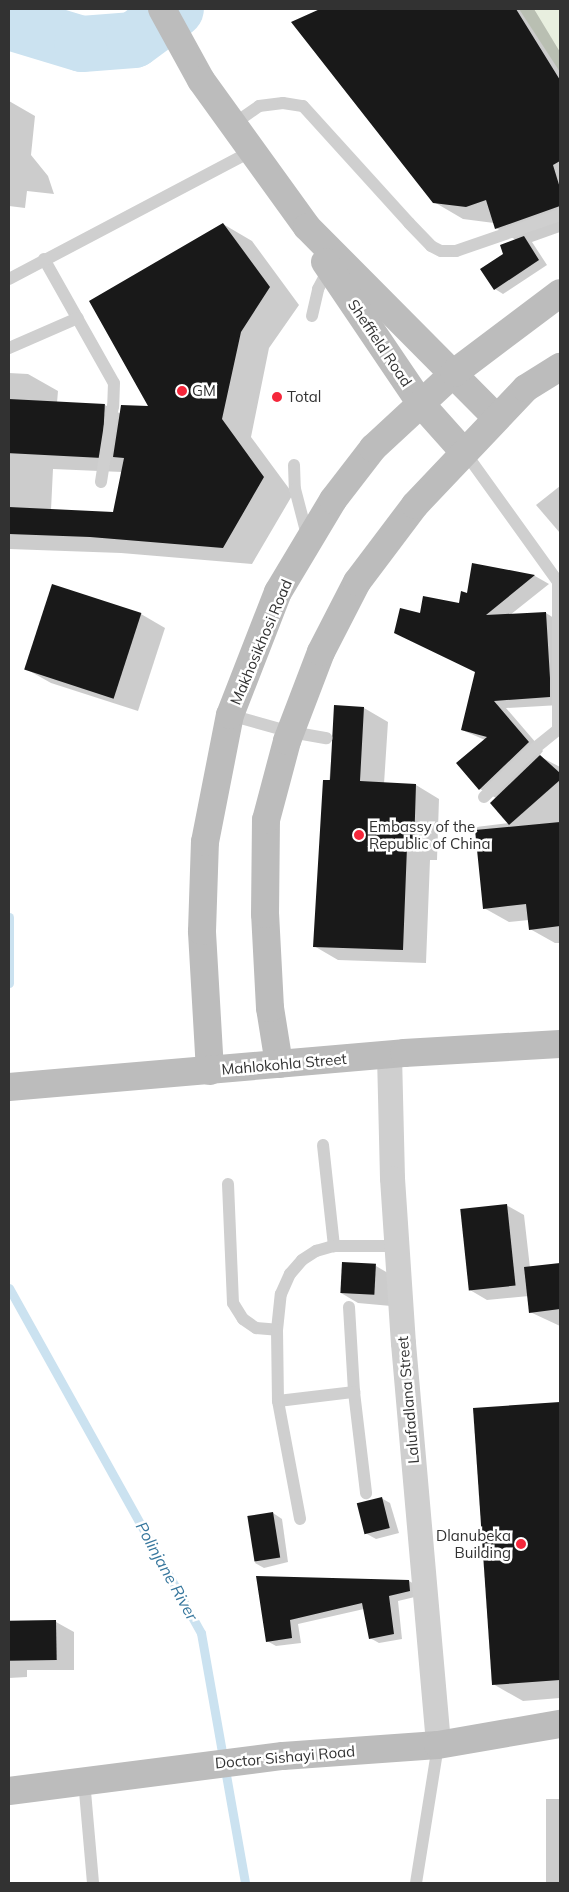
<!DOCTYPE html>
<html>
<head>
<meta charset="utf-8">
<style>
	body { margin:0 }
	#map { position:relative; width:569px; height:1892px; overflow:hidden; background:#fff; font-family:Mulish,sans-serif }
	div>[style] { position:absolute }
	.green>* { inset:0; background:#e8efdf }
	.shadow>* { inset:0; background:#0003; transform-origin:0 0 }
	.stream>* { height:9px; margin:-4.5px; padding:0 4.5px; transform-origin:4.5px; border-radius:4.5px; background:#cbe2f0 }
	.river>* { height:56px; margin:-28px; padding:0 28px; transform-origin:28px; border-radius:28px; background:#cbe2f0 }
	.building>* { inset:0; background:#191919; transform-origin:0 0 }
	.lane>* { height:12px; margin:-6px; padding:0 6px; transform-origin:6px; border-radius:6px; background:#cfcfcf }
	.street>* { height:25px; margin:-12.5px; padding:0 12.5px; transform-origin:12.5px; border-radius:12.5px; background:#cfcfcf }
	.secondary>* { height:28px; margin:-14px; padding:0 14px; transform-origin:14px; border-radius:14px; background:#bcbcbc }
	.dots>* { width:14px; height:14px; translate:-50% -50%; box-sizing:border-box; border:2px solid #fff; border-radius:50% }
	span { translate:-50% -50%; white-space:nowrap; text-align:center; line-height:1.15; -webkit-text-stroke:5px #fff; paint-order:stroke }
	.street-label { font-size:15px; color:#323232 }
	.poi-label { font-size:15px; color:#323232 }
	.left { translate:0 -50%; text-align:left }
	.right { translate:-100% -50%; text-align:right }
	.water-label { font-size:16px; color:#37779d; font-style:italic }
	.frame { position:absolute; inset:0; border:10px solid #323232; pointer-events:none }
</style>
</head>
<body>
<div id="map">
	<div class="green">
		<i style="clip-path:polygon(519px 9px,560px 9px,560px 72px)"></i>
	</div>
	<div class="shadow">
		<i style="clip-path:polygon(323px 9px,534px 9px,560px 52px,560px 232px,532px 242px,547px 265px,503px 294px,495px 289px,504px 255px,516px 240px,496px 228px,494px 223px,463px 219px,434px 202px,293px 23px)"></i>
		<i style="clip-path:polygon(9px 101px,35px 116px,31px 155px,48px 176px,54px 194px,27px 191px,25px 208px,9px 206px)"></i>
		<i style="clip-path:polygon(evenodd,223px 224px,252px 241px,299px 305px,269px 348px,251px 437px,293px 494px,252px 564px,121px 553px,9px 549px,9px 373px,28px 374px,58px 391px,57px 403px,105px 405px,121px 414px,150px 407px,223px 224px,53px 469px,122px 472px,114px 513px,51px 510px,53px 469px)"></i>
		<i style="clip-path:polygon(560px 486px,560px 533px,536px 505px)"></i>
		<i style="clip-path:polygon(473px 565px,535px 576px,549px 584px,510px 615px,546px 613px,560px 622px,560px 705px,506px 708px,543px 751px,539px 756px,560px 767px,560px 943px,555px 943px,530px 929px,529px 920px,509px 922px,484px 908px,476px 827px,509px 823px,496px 798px,480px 789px,458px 763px,485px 740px,462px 730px,477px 672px,421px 614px,460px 605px,468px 594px)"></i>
		<i style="clip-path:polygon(141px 614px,165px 628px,138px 711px,51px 683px,26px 669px)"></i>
		<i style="clip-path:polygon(336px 707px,364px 708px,388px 722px,384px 784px,416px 785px,439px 799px,437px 860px,430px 860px,426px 963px,338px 960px,314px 946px)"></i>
		<i style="clip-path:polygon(506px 1205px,524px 1215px,530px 1268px,560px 1265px,560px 1326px,530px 1312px,529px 1296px,487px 1300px,470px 1290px)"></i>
		<i style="clip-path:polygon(376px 1266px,393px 1276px,391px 1306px,358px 1303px,341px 1293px)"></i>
		<i style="clip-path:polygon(560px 1403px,560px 1698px,523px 1701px,493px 1684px,474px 1409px)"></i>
		<i style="clip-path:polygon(381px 1498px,390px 1503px,399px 1533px,376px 1539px,367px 1534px)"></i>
		<i style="clip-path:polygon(273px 1513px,282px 1519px,288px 1562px,264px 1568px,255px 1563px)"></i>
		<i style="clip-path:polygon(257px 1577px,409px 1581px,418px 1586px,419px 1596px,398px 1601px,402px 1639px,379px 1643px,370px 1638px,364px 1609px,298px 1624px,301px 1643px,276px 1646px,267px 1641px)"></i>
		<i style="clip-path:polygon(56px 1622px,74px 1632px,74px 1670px,27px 1670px,27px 1677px,9px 1678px,9px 1623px)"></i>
		<i style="left:546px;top:1799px;width:14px;height:84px"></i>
	</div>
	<div class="stream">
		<i style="left:9px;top:917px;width:66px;rotate:90deg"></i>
		<i style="left:9px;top:1288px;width:395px;rotate:60.9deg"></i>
		<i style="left:201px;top:1633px;width:254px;rotate:80deg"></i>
	</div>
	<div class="river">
		<i style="left:9px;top:22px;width:76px;rotate:16.8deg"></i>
		<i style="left:82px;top:44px;width:52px;rotate:-4.4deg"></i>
		<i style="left:134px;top:40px;width:52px;rotate:-36.4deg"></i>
	</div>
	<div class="building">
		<i style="clip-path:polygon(320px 9px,516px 9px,560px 80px,560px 161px,553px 165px,560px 188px,560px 206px,495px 229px,486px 200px,466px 207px,433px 203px,291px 22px)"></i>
		<i style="clip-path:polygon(223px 223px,270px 287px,241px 332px,222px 419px,264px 477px,223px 548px,90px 537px,9px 534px,9px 507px,113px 512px,124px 458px,113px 457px,121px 405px,148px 406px,89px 301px)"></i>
		<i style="clip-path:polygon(524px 236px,539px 260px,494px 290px,480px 269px,503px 254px,500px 245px)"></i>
		<i style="left:9px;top:399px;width:96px;height:54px;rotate:3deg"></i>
		<i style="clip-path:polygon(472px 563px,535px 575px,486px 615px,546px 612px,550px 678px,550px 697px,494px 701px,529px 742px,479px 790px,456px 763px,487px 737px,461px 730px,475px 672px,394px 633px,400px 608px,420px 613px,423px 596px,459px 603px,461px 591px,467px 593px)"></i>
		<i style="left:52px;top:584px;width:94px;height:90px;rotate:18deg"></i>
		<i style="clip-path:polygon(334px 705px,364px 707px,360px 781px,416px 784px,414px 848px,407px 847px,403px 950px,313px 947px,323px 780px,330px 780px)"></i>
		<i style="clip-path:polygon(540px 755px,560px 773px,560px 780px,509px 825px,490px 803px)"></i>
		<i style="clip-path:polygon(560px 822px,560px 926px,529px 930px,526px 904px,483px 909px,475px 830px)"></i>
		<i style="left:507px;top:1204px;width:82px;height:47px;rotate:84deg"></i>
		<i style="left:342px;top:1262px;width:34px;height:31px;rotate:3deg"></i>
		<i style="clip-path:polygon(560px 1263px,560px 1309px,529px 1313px,524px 1267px)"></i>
		<i style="clip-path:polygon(560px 1402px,560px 1680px,492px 1685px,473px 1408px)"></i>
		<i style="left:382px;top:1497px;width:32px;height:26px;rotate:76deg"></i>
		<i style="left:273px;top:1512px;width:46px;height:26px;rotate:81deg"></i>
		<i style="clip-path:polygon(256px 1576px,409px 1580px,410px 1591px,389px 1596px,394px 1634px,369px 1639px,362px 1603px,290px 1620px,292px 1638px,266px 1642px)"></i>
		<i style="left:56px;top:1620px;width:40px;height:47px;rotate:89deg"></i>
	</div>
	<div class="lane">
		<i style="left:232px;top:125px;width:33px;rotate:-35deg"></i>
		<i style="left:259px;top:106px;width:24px;rotate:-7deg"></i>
		<i style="left:283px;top:103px;width:20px;rotate:9deg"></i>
		<i style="left:303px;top:106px;width:158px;rotate:47.8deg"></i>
		<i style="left:409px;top:223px;width:32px;rotate:46deg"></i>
		<i style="left:431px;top:246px;width:11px;rotate:27deg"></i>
		<i style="left:441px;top:251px;width:15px"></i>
		<i style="left:456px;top:251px;width:110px;rotate:-19.1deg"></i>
		<i style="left:44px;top:259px;width:142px;rotate:60.6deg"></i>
		<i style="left:114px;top:383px;width:23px;rotate:92deg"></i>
		<i style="left:113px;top:406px;width:77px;rotate:99deg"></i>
		<i style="left:9px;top:279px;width:272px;rotate:-27.8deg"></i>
		<i style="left:312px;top:316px;width:28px;rotate:-77deg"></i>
		<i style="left:318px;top:289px;width:24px;rotate:-62deg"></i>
		<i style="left:9px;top:348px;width:75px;rotate:-23.5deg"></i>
		<i style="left:464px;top:451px;width:161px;rotate:54.3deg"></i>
		<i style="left:558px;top:582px;width:146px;rotate:90deg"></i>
		<i style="left:294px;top:465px;width:24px;rotate:88deg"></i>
		<i style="left:295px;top:489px;width:52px;rotate:75.4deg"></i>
		<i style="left:230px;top:715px;width:63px;rotate:15.6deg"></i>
		<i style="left:291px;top:732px;width:36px;rotate:10deg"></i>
		<i style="left:484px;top:797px;width:63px;rotate:-44.4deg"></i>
		<i style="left:529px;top:753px;width:40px;rotate:-39deg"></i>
		<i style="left:323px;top:1145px;width:102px;rotate:83.8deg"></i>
		<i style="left:228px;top:1184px;width:119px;rotate:87.6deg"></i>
		<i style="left:233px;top:1303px;width:19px;rotate:58deg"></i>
		<i style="left:243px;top:1319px;width:16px;rotate:35deg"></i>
		<i style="left:256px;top:1328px;width:21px;rotate:5deg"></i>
		<i style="left:277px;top:1330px;width:36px;rotate:-84deg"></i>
		<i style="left:281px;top:1294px;width:22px;rotate:-66deg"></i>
		<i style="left:290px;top:1274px;width:18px;rotate:-49deg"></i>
		<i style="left:302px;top:1260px;width:17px;rotate:-33deg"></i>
		<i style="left:316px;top:1251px;width:19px;rotate:-16deg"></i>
		<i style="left:334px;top:1246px;width:64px"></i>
		<i style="left:349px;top:1307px;width:85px;rotate:86.6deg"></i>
		<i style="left:354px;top:1392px;width:102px;rotate:83.2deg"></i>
		<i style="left:277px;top:1330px;width:71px;rotate:89.2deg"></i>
		<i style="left:278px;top:1401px;width:120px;rotate:79.4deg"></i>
		<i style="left:278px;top:1401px;width:77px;rotate:-6.8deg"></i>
		<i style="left:84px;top:1780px;width:103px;rotate:85deg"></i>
		<i style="left:416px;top:1883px;width:140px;rotate:-80.9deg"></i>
	</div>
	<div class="street">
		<i style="left:389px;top:1055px;width:123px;rotate:88.6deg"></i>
		<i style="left:392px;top:1178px;width:165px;rotate:86.2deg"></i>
		<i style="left:403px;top:1343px;width:404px;rotate:85deg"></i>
	</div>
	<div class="secondary">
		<i style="left:162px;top:9px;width:81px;rotate:61.2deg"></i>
		<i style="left:201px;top:80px;width:181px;rotate:54.2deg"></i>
		<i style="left:307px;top:227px;width:268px;rotate:45.2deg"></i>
		<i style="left:325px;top:262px;width:171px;rotate:55.9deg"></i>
		<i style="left:421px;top:404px;width:63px;rotate:48.2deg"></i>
		<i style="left:279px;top:1064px;width:57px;rotate:-99.1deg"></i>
		<i style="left:270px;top:1008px;width:94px;rotate:-93deg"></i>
		<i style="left:265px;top:914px;width:94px;rotate:-89.4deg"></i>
		<i style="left:266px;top:820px;width:82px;rotate:-75.1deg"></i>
		<i style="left:287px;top:741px;width:95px;rotate:-69.1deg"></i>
		<i style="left:321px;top:652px;width:79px;rotate:-62.8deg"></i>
		<i style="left:357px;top:582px;width:96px;rotate:-53deg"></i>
		<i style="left:415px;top:505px;width:161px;rotate:-46.5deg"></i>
		<i style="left:526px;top:388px;width:40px;rotate:-32deg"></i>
		<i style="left:210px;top:1071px;width:140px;rotate:-93.3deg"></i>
		<i style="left:202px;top:931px;width:89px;rotate:-88.1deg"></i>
		<i style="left:205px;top:842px;width:129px;rotate:-78.9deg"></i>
		<i style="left:230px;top:715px;width:132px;rotate:-68.7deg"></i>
		<i style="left:278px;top:592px;width:107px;rotate:-59.1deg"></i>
		<i style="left:333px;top:500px;width:66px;rotate:-52.4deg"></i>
		<i style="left:373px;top:448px;width:110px;rotate:-42.8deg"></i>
		<i style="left:454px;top:373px;width:133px;rotate:-37deg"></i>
		<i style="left:9px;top:1087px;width:396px;rotate:-4.9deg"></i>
		<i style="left:404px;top:1053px;width:156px;rotate:-3.3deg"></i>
		<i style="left:9px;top:1791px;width:276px;rotate:-7.3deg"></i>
		<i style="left:283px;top:1756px;width:155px;rotate:-4.1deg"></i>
		<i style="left:438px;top:1745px;width:124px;rotate:-9.8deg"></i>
	</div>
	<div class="dots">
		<i style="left:182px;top:391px;background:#f5273b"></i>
		<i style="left:277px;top:397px;background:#f5273b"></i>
		<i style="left:359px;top:835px;background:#f5273b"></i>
		<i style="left:521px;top:1544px;background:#f5273b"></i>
	</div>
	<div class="street-label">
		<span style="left:380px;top:343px;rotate:56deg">Sheffield Road</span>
		<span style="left:261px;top:642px;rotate:-67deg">Makhosikhosi Road</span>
		<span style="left:284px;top:1064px;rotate:-5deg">Mahlokohla Street</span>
		<span style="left:408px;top:1400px;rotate:-95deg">Lalufadlana Street</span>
		<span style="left:285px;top:1757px;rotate:-5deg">Doctor Sishayi Road</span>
	</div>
	<div class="poi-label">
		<span class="left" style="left:192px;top:391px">GM</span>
		<span class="left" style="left:287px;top:397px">Total</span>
		<span class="left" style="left:369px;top:835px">Embassy of the<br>Republic of China</span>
		<span class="right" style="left:511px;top:1544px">Dlanubeka<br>Building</span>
	</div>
	<div class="water-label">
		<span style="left:167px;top:1571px;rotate:61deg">Polinjane River</span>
	</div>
	<div class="frame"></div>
</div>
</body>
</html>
